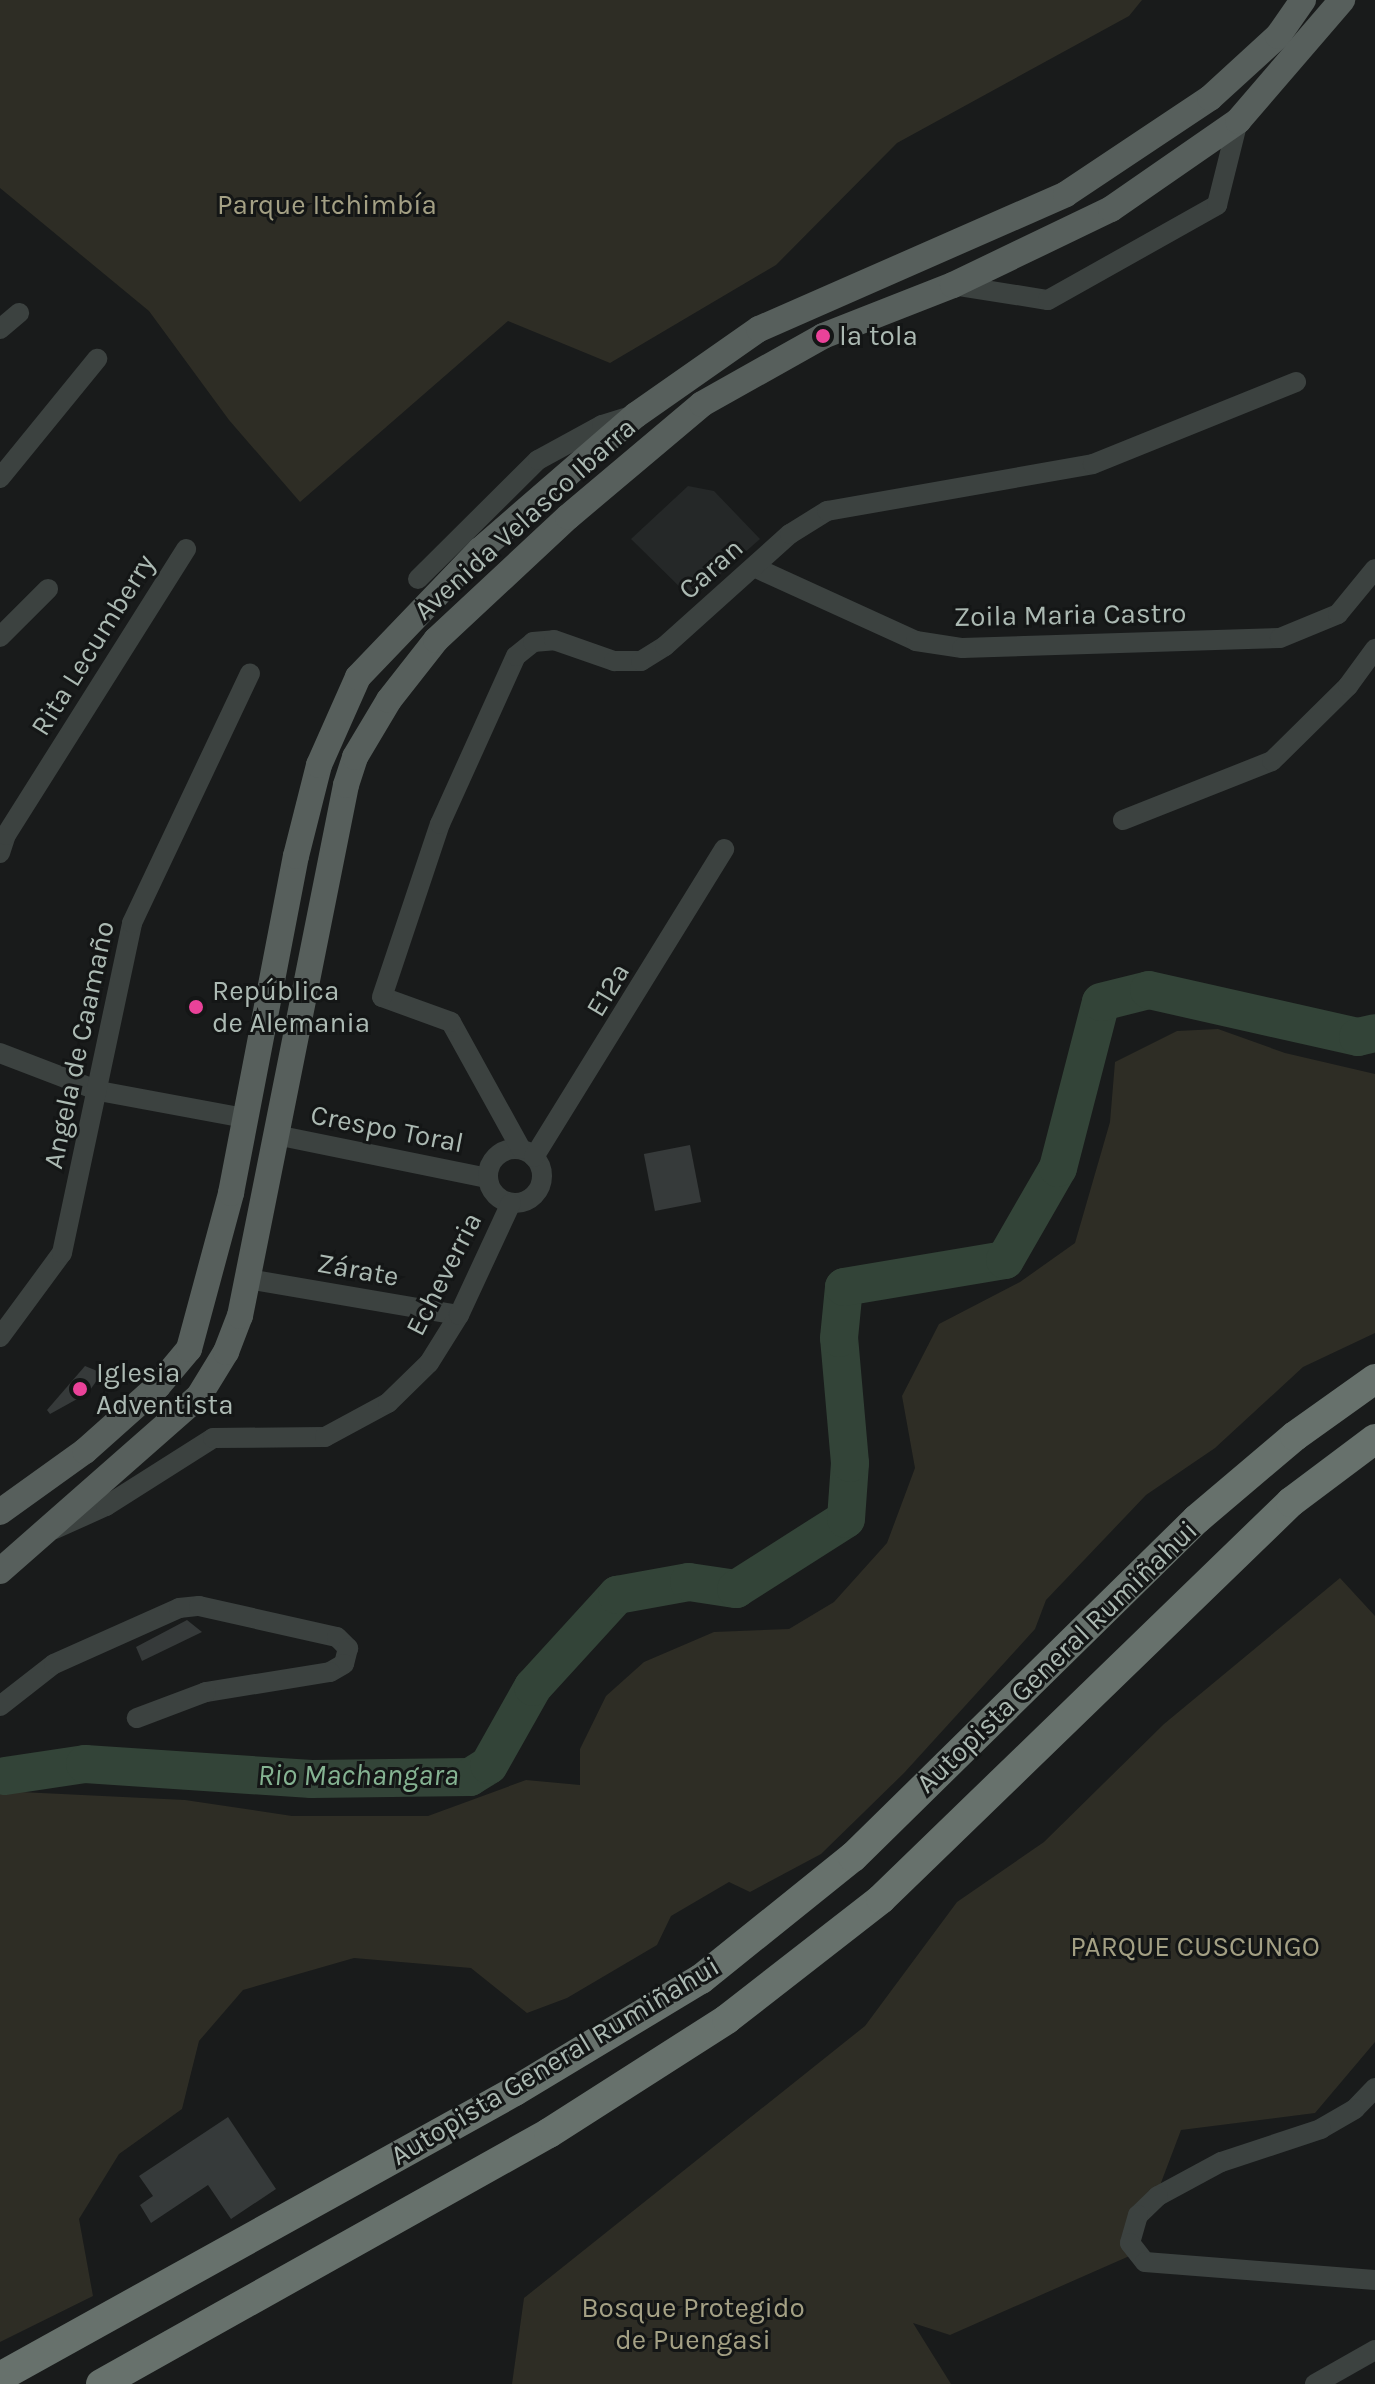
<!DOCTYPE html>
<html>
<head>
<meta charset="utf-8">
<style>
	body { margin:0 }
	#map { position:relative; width:1375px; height:2384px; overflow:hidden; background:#191b1b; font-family:Karla,sans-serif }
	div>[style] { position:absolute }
	.built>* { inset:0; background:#252828 }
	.green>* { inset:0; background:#2e2d25 }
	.river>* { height:38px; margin:-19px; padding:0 19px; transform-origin:19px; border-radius:19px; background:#334438 }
	.building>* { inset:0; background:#363a3a; transform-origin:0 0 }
	.minor>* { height:20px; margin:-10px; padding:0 10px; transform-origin:10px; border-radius:10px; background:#3c4240 }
	.minor>.ring { margin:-10px; padding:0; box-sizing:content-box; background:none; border:20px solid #3c4240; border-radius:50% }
	.major>* { height:26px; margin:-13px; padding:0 13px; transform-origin:13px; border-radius:13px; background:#575f5c }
	.highway>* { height:30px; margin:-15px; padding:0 15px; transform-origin:15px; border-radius:15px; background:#67716c }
	.dots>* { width:22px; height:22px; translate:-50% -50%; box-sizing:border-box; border:4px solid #141616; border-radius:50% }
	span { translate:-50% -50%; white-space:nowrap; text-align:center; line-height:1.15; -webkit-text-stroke:6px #141616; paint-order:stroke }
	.park-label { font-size:28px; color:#a4a084 }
	.poi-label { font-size:28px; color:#acbab3 }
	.left { translate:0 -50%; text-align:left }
	.street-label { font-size:28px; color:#acbab3 }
	.water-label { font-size:30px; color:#85b392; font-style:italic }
</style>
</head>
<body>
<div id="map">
	<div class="built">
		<i style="clip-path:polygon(688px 486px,714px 491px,760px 539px,692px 599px,631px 539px)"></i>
	</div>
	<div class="green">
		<i style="clip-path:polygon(0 0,1142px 0,1129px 16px,897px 143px,776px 265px,610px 363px,508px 321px,300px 502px,229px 420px,149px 311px,0 188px)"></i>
		<i style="clip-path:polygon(1218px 1029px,1285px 1053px,1375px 1074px,1375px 1333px,1303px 1367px,1215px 1448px,1146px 1495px,1046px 1600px,1035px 1629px,904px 1773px,821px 1854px,750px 1892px,729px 1882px,671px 1916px,657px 1945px,567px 1998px,527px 2013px,471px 1968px,354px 1958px,243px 1990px,199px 2041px,182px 2109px,119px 2154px,79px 2219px,93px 2296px,0 2342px,0 1791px,185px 1800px,292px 1816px,428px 1816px,526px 1780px,580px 1785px,580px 1749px,606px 1696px,644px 1662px,714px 1632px,789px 1629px,834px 1602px,887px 1543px,915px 1468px,902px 1396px,939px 1324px,1020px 1282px,1075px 1243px,1110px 1122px,1115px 1062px,1177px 1031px)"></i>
		<i style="clip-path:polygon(1340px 1578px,1375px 1616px,1375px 2042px,1315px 2113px,1181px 2130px,1134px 2254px,950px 2335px,913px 2323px,951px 2384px,512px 2384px,524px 2298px,865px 2026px,957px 1902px,1044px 1842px,1164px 1724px)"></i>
	</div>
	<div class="river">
		<i style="left:5px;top:1776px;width:81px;rotate:-8.5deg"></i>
		<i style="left:85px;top:1764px;width:227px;rotate:3.8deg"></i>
		<i style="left:312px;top:1779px;width:158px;rotate:-0.7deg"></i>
		<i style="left:470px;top:1777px;width:22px;rotate:-32deg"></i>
		<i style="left:489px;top:1765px;width:90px;rotate:-60.6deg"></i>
		<i style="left:533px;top:1687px;width:125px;rotate:-47.6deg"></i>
		<i style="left:617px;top:1595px;width:73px;rotate:-10.2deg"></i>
		<i style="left:689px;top:1582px;width:48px;rotate:8.5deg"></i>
		<i style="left:736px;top:1589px;width:130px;rotate:-32.5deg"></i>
		<i style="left:846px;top:1519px;width:56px;rotate:-85.9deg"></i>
		<i style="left:850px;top:1463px;width:125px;rotate:-95deg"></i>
		<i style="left:839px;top:1338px;width:51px;rotate:-84.4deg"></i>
		<i style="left:844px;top:1287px;width:163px;rotate:-9.5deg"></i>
		<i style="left:1005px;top:1260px;width:106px;rotate:-60.1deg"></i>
		<i style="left:1058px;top:1168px;width:171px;rotate:-75.5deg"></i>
		<i style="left:1101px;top:1002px;width:49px;rotate:-14deg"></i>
		<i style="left:1149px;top:990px;width:214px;rotate:12.7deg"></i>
		<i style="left:1358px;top:1037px;width:17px;rotate:-13deg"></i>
	</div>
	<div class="building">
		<i style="left:690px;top:1145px;width:58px;height:47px;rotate:79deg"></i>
		<i style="clip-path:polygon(85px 1366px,102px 1373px,88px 1393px,50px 1414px,47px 1410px)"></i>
		<i style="clip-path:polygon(187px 1620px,202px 1632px,142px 1661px,136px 1647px)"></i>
		<i style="clip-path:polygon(228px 2117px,276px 2189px,231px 2219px,208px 2185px,151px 2223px,140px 2205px,153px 2196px,139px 2176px)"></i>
	</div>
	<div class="minor">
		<i style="left:953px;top:285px;width:96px;rotate:9deg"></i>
		<i style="left:1048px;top:300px;width:194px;rotate:-29.3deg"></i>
		<i style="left:1217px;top:205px;width:87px;rotate:-76deg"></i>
		<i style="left:0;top:329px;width:25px;rotate:-40deg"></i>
		<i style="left:0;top:478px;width:154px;rotate:-50.8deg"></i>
		<i style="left:756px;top:568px;width:176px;rotate:24.5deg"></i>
		<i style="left:916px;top:641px;width:47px;rotate:8.7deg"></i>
		<i style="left:962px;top:648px;width:318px;rotate:-1.8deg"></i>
		<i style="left:1280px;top:638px;width:63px;rotate:-22.5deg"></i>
		<i style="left:1338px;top:614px;width:58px;rotate:-50.6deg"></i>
		<i style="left:418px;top:579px;width:169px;rotate:-44.8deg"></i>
		<i style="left:538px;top:460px;width:73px;rotate:-28.7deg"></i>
		<i style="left:602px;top:425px;width:31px;rotate:-17deg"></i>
		<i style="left:0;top:637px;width:68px;rotate:-45deg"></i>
		<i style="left:1123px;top:820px;width:160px;rotate:-21.6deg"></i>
		<i style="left:1272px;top:761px;width:107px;rotate:-44.6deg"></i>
		<i style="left:1348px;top:686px;width:46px;rotate:-53.9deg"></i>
		<i style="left:0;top:853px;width:19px;rotate:-72deg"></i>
		<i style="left:6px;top:835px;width:338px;rotate:-57.8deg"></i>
		<i style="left:0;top:1053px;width:106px;rotate:21deg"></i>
		<i style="left:99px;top:1091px;width:148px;rotate:10.5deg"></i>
		<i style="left:276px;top:1135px;width:215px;rotate:11.5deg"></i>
		<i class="ring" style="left:488px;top:1149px;width:34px;height:34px"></i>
		<i style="left:521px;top:1149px;width:145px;rotate:-118.9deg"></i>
		<i style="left:451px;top:1022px;width:73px;rotate:-160.1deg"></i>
		<i style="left:382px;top:997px;width:182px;rotate:-71.5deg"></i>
		<i style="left:440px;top:824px;width:184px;rotate:-65.7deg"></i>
		<i style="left:516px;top:656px;width:22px;rotate:-39deg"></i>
		<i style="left:533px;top:642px;width:21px;rotate:-5deg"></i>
		<i style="left:554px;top:640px;width:64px;rotate:19.3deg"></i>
		<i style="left:614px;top:661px;width:27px"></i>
		<i style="left:641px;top:661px;width:28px;rotate:-32deg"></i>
		<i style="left:665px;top:646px;width:168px;rotate:-41.9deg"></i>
		<i style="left:790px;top:534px;width:44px;rotate:-31.9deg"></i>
		<i style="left:827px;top:511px;width:270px;rotate:-10deg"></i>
		<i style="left:1093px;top:464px;width:219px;rotate:-22deg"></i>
		<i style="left:534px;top:1157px;width:362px;rotate:-58.3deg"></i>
		<i style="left:248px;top:1279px;width:214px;rotate:9.7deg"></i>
		<i style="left:0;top:1337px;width:104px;rotate:-53.6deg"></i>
		<i style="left:62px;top:1253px;width:337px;rotate:-78deg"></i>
		<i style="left:132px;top:923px;width:276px;rotate:-64.7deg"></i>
		<i style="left:55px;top:1529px;width:56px;rotate:-24.3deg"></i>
		<i style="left:106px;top:1506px;width:127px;rotate:-32.4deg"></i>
		<i style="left:213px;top:1438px;width:112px;rotate:-0.5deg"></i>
		<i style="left:325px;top:1437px;width:72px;rotate:-28.4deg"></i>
		<i style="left:388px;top:1403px;width:57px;rotate:-44.3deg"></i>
		<i style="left:429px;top:1363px;width:57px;rotate:-58deg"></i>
		<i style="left:459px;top:1315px;width:123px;rotate:-65.1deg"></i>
		<i style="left:0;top:1706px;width:68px;rotate:-37.9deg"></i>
		<i style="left:54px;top:1664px;width:137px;rotate:-24.1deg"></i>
		<i style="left:179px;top:1608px;width:20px;rotate:-6deg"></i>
		<i style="left:199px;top:1606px;width:141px;rotate:12.7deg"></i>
		<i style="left:337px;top:1637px;width:16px;rotate:45deg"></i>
		<i style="left:348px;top:1648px;width:16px;rotate:104deg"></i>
		<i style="left:344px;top:1664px;width:16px;rotate:150deg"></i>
		<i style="left:330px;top:1672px;width:126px;rotate:170.8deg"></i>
		<i style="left:206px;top:1692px;width:74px;rotate:159.4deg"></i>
		<i style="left:1375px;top:2088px;width:29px;rotate:134deg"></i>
		<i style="left:1355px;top:2109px;width:39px;rotate:150deg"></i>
		<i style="left:1321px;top:2129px;width:105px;rotate:161.7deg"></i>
		<i style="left:1221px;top:2162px;width:72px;rotate:151.6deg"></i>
		<i style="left:1158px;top:2196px;width:28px;rotate:136deg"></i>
		<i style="left:1138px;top:2215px;width:29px;rotate:106deg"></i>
		<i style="left:1130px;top:2243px;width:24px;rotate:52deg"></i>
		<i style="left:1145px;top:2262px;width:231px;rotate:4.5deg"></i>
		<i style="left:1315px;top:2384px;width:69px;rotate:-29.5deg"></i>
	</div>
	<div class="major">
		<i style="left:0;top:1512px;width:105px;rotate:-35.7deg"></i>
		<i style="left:85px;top:1451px;width:98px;rotate:-41.7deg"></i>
		<i style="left:158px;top:1386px;width:48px;rotate:-50deg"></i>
		<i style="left:189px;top:1349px;width:162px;rotate:-74.9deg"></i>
		<i style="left:231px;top:1193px;width:343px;rotate:-79.1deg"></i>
		<i style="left:296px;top:856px;width:94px;rotate:-75.8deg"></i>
		<i style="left:319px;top:765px;width:96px;rotate:-66.1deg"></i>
		<i style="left:358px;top:677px;width:176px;rotate:-46.2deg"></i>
		<i style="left:480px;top:550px;width:206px;rotate:-40.9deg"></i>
		<i style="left:636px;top:415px;width:150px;rotate:-35deg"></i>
		<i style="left:759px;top:329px;width:335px;rotate:-23.7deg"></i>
		<i style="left:1066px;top:194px;width:173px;rotate:-33.7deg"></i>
		<i style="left:1210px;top:98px;width:92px;rotate:-42.4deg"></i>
		<i style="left:1278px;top:36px;width:44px;rotate:-55.2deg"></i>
		<i style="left:0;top:1571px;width:265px;rotate:-41.3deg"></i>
		<i style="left:199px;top:1396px;width:52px;rotate:-58.5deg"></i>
		<i style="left:226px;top:1352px;width:39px;rotate:-69deg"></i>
		<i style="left:240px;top:1316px;width:541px;rotate:-78.71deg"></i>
		<i style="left:346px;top:785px;width:29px;rotate:-72deg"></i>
		<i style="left:355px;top:757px;width:66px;rotate:-59.2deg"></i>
		<i style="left:389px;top:700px;width:76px;rotate:-51.9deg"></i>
		<i style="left:436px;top:640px;width:180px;rotate:-43deg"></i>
		<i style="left:568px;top:517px;width:175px;rotate:-40.1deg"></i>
		<i style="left:702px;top:404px;width:139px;rotate:-29.3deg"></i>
		<i style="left:823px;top:336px;width:140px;rotate:-21.4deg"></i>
		<i style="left:953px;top:285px;width:175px;rotate:-25.7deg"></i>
		<i style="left:1111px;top:209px;width:155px;rotate:-34.7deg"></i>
		<i style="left:1238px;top:121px;width:160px;rotate:-49.3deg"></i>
	</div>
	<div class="highway">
		<i style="left:0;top:2377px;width:589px;rotate:-29.05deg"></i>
		<i style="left:515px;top:2091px;width:217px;rotate:-31.1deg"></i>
		<i style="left:701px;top:1979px;width:195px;rotate:-38.8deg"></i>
		<i style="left:853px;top:1857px;width:482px;rotate:-44.5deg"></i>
		<i style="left:1197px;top:1519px;width:128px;rotate:-40.3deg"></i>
		<i style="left:1295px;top:1436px;width:98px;rotate:-35.5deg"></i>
		<i style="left:101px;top:2384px;width:514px;rotate:-29.26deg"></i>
		<i style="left:549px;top:2133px;width:211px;rotate:-32.6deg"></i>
		<i style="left:727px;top:2019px;width:195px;rotate:-37.9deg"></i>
		<i style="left:881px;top:1899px;width:571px;rotate:-44.08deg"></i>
		<i style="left:1291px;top:1502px;width:105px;rotate:-36.9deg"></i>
	</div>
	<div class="dots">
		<i style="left:823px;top:336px;background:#ea4299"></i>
		<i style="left:196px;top:1007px;background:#ea4299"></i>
		<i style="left:80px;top:1389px;background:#ea4299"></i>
	</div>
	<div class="park-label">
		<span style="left:327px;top:205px">Parque Itchimbía</span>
		<span style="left:1195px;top:1947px">PARQUE CUSCUNGO</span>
		<span style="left:693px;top:2324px">Bosque Protegido<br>de Puengasi</span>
	</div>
	<div class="poi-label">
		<span class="left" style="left:839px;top:336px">la tola</span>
		<span class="left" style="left:212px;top:1007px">República<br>de Alemania</span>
		<span class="left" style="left:96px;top:1389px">Iglesia<br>Adventista</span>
	</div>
	<div class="street-label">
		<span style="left:525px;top:519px;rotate:-42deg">Avenida Velasco Ibarra</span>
		<span style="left:711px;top:569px;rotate:-42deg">Caran</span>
		<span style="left:1070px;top:615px;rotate:-1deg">Zoila Maria Castro</span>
		<span style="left:93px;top:645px;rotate:-58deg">Rita Lecumberry</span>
		<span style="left:608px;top:990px;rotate:-59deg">E12a</span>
		<span style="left:79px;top:1045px;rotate:-78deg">Angela de Caamaño</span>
		<span style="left:387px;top:1129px;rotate:11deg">Crespo Toral</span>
		<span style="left:358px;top:1270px;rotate:10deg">Zárate</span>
		<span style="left:444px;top:1274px;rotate:-63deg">Echeverria</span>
		<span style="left:1057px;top:1657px;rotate:-44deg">Autopista General Rumiñahui</span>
		<span style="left:555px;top:2061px;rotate:-31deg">Autopista General Rumiñahui</span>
	</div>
	<div class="water-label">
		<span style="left:358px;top:1775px">Rio Machangara</span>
	</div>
</div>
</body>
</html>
